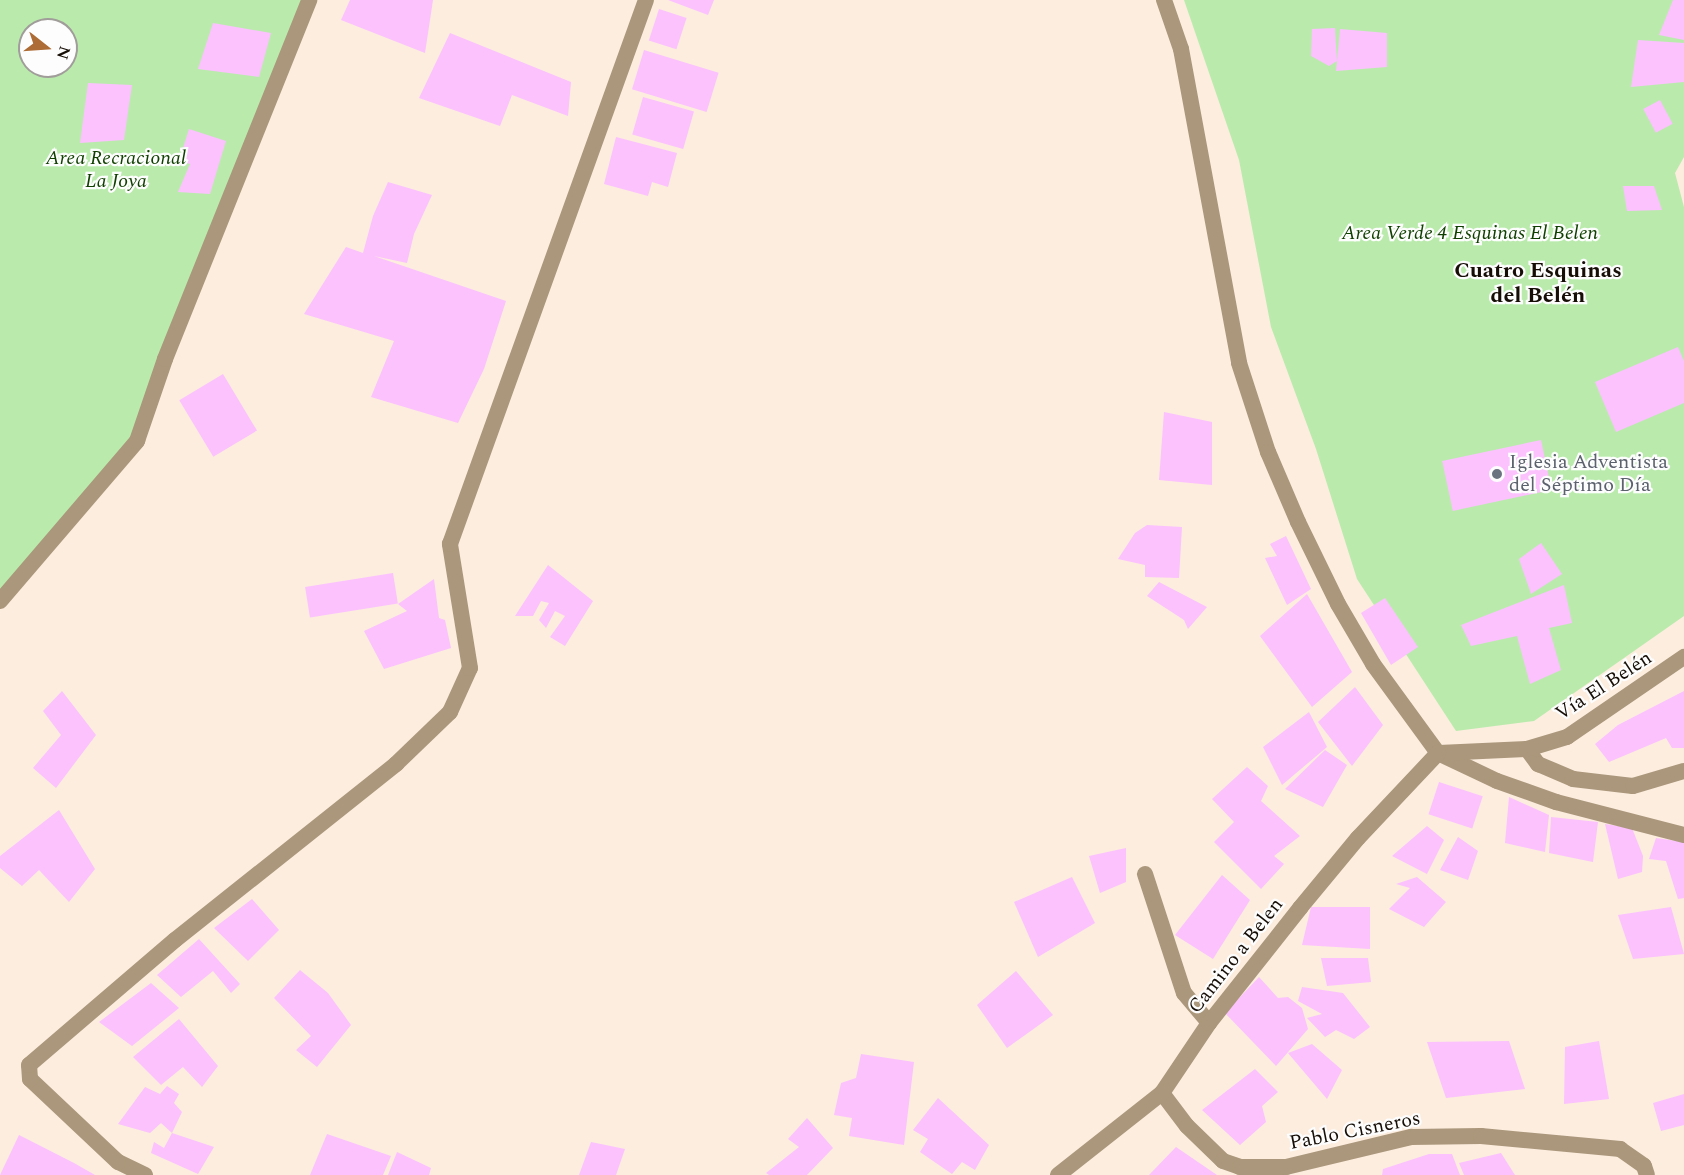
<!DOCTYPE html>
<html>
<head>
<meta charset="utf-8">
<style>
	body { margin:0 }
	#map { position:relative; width:1684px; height:1175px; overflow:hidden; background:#fceddf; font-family:Spectral,serif }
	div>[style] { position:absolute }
	.green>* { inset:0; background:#baebad }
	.building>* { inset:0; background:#fbc2fe; transform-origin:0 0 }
	.service>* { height:16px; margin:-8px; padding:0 8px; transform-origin:8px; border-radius:8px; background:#ab977b }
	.minor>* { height:16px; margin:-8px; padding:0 8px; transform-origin:8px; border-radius:8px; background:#ab977b }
	.dots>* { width:16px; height:16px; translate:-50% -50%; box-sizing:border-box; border:3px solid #fdfdfd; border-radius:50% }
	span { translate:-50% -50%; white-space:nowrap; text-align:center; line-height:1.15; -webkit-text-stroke:4.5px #fdfdfd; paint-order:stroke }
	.park-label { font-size:20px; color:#104000; font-style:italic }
	.worship-label { font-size:20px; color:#5b616d }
	.left { translate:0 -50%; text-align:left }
	.street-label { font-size:20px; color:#160e06 }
	.quarter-label { font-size:22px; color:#160e06; font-weight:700 }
	.north { position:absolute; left:18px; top:18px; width:60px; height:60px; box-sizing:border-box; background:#fdfdfd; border:2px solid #a19d9a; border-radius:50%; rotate:107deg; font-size:16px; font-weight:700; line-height:24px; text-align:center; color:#160e06 }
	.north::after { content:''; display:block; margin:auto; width:21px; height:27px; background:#ad6c36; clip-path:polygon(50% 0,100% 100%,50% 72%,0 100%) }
</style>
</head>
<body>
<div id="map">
	<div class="green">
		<i style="clip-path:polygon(evenodd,0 0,303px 0,137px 441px,0 593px,0 0,30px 30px,66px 30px,66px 66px,30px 66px,30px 30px)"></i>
		<i style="clip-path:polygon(1184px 0,1684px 0,1684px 157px,1675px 173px,1684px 207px,1684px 616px,1534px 721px,1456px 731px,1357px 579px,1316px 449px,1271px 327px,1239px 160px)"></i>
	</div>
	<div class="building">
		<i style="clip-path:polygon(350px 0,433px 0,425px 53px,341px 20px)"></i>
		<i style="clip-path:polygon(668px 0,714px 0,708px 15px)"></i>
		<i style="clip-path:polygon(1673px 0,1684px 0,1684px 40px,1659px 35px)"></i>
		<i style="left:659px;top:9px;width:29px;height:33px;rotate:18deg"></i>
		<i style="clip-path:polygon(213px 23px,271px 33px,259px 77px,198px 69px)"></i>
		<i style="clip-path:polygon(1335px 28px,1337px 61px,1340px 29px,1387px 33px,1387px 67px,1336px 71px,1337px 61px,1329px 66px,1311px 56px,1312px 29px)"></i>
		<i style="clip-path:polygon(450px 33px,571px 82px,568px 116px,512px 95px,500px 126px,419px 98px)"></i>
		<i style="clip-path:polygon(1638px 40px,1684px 43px,1684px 82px,1631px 87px)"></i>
		<i style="left:644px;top:50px;width:78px;height:41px;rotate:17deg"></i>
		<i style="clip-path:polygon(88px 83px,132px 85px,124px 140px,80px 143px)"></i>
		<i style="left:643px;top:97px;width:53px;height:39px;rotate:16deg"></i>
		<i style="left:1660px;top:100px;width:27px;height:19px;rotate:62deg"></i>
		<i style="clip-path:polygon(189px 129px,226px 141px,210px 194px,178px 192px,190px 164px,179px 161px)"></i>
		<i style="clip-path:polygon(616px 137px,677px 153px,668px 187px,652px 182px,648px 196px,604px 184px)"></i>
		<i style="clip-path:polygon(388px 182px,432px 195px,414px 234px,407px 263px,374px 256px,506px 301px,484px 369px,458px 423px,371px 397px,394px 341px,304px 314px,346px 247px,363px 253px,373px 216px)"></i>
		<i style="clip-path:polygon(1623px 186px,1654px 186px,1662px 210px,1627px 211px)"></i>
		<i style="clip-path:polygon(1678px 347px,1684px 361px,1684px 403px,1616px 432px,1595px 382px)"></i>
		<i style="left:223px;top:374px;width:66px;height:51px;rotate:59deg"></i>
		<i style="clip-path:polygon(1164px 412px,1212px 422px,1212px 485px,1159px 480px)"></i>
		<i style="left:1541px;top:440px;width:51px;height:101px;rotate:78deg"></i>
		<i style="clip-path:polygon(1147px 525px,1182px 527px,1179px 578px,1145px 577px,1145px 565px,1118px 559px,1135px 533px)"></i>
		<i style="clip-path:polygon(1286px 536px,1311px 589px,1287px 605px,1265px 558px,1277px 556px,1270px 544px)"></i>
		<i style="clip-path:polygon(1541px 543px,1562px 574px,1531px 594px,1519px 559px)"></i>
		<i style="clip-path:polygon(548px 565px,593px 601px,565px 646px,550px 637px,565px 616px,555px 611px,546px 628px,539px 620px,549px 603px,541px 601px,533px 616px,515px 616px)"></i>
		<i style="left:393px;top:573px;width:31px;height:89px;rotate:81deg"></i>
		<i style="clip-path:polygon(434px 579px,439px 618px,445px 620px,451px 648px,384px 669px,364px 631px,407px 611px,398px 604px)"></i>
		<i style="clip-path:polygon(1159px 582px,1207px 607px,1188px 629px,1184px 620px,1147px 596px)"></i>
		<i style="clip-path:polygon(1564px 585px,1572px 623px,1549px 628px,1561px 670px,1530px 684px,1517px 636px,1471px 646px,1461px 625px)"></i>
		<i style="clip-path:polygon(1307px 594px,1352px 672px,1312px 707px,1260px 636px)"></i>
		<i style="clip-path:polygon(1385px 598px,1418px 647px,1391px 665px,1361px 613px)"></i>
		<i style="clip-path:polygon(1355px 687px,1383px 725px,1352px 766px,1318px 722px)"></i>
		<i style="clip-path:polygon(62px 691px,96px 735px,56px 788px,33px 768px,61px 735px,43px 711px)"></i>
		<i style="clip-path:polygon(1684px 691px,1684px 748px,1672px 748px,1666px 738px,1609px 762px,1595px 744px,1618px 725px)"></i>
		<i style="clip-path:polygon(1309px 712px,1327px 747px,1282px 785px,1263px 747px)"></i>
		<i style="clip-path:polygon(1325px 750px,1347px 765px,1323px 807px,1285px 789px)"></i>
		<i style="clip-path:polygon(1247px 767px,1268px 786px,1261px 801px,1300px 836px,1274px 856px,1284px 864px,1261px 889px,1214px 842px,1234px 822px,1212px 799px)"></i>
		<i style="left:1439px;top:782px;width:46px;height:34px;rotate:18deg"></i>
		<i style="clip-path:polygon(1509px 797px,1549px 815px,1545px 852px,1505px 843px)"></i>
		<i style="clip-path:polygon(59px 810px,95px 869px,69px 902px,39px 870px,22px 886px,0 868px,0 856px)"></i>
		<i style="clip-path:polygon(1551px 817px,1598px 822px,1593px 862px,1549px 853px)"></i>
		<i style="clip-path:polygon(1605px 824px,1632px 828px,1643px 856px,1642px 872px,1618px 879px)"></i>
		<i style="clip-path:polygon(1427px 826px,1444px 840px,1427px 874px,1392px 856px)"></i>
		<i style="clip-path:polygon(1458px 837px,1478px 851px,1468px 880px,1440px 870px)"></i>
		<i style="clip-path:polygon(1656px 838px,1684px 842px,1684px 898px,1678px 899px,1666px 861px,1649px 859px)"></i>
		<i style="clip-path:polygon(1126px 848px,1126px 882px,1100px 893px,1089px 856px)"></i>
		<i style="clip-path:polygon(1222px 875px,1250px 900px,1213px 959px,1175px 935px)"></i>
		<i style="clip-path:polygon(1072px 877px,1095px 923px,1038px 957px,1014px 902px)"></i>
		<i style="clip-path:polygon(1417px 877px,1446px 902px,1424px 927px,1389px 909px,1410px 888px,1396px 884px)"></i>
		<i style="clip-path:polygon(252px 899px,279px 930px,248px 961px,214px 928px)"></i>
		<i style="clip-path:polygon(1311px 907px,1370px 907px,1370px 949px,1302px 945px)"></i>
		<i style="clip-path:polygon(1671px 907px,1684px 954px,1633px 959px,1618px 915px)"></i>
		<i style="clip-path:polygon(199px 939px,240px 984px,231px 993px,213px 971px,181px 997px,157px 975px)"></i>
		<i style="clip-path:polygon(1321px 958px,1368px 958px,1371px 982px,1327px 986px)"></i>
		<i style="clip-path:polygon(300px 970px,328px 993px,351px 1025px,317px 1067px,296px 1050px,311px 1036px,274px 998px)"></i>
		<i style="clip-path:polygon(1016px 971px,1053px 1015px,1007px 1048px,977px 1005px)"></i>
		<i style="clip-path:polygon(1259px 977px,1278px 998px,1288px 997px,1302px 1008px,1308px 1029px,1276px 1066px,1225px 1013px)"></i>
		<i style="clip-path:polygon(151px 983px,179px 1008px,132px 1046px,99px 1022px)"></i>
		<i style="clip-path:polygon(1302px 987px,1343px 993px,1370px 1027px,1354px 1039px,1336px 1030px,1325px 1037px,1307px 1018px,1322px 1014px,1298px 1001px)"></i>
		<i style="clip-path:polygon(179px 1019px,218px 1066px,202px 1087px,183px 1067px,161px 1085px,133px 1057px)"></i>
		<i style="clip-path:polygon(1509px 1041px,1525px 1089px,1446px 1098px,1427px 1042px)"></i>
		<i style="clip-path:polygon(1599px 1041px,1609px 1099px,1564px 1104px,1565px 1047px)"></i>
		<i style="clip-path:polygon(1312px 1044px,1342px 1070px,1327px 1099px,1288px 1053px)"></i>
		<i style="clip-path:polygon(861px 1054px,914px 1062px,904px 1145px,849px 1136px,852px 1118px,834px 1115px,841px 1083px,856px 1078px)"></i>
		<i style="clip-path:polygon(1255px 1069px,1278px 1092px,1262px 1106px,1266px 1122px,1240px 1145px,1202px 1110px)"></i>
		<i style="clip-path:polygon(167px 1086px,179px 1094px,174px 1103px,182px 1112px,172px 1133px,214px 1147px,198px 1174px,151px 1153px,154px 1142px,164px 1148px,172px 1133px,161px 1123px,150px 1133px,118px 1124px,145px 1087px,160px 1094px)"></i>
		<i style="clip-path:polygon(1684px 1094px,1684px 1125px,1661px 1131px,1653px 1103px)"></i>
		<i style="clip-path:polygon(938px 1098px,989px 1145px,975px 1170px,962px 1162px,952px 1174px,920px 1152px,928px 1139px,913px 1130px)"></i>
		<i style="clip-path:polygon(807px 1118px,833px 1148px,807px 1175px,769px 1175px,766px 1173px,799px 1147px,788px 1139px)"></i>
		<i style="clip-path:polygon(327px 1134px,391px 1156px,383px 1175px,310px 1175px)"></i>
		<i style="clip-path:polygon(19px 1135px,74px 1163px,95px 1175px,0 1175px)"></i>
		<i style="clip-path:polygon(591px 1142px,625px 1149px,616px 1175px,579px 1175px)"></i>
		<i style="clip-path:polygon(1176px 1147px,1217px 1175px,1149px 1175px)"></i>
		<i style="clip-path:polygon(397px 1152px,431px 1168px,429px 1175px,388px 1175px)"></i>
		<i style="clip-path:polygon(1501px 1153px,1515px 1175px,1464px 1175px,1459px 1163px)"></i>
		<i style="clip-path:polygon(1429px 1154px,1452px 1154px,1460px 1175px,1382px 1175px,1383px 1169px)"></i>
	</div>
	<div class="service">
		<i style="left:1145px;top:874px;width:125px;rotate:71.9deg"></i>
		<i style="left:1184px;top:993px;width:39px;rotate:50deg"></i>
	</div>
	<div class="minor">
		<i style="left:1164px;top:0;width:52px;rotate:70.9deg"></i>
		<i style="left:1181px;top:49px;width:319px;rotate:79.5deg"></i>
		<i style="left:1239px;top:363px;width:94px;rotate:72deg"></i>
		<i style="left:1268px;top:452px;width:76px;rotate:66.8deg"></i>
		<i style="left:1298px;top:522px;width:91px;rotate:64deg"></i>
		<i style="left:1338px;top:604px;width:69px;rotate:59.7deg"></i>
		<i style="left:1373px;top:664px;width:110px;rotate:53.9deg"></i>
		<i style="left:1438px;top:753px;width:65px;rotate:25.4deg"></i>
		<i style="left:1497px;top:781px;width:63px;rotate:19.6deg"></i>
		<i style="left:1556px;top:802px;width:132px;rotate:14.5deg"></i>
		<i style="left:0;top:601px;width:211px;rotate:-49.4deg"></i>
		<i style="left:137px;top:441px;width:87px;rotate:-71.1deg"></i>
		<i style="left:165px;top:359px;width:387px;rotate:-68.1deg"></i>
		<i style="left:1527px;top:749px;width:19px;rotate:54deg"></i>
		<i style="left:1538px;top:764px;width:38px;rotate:23deg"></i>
		<i style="left:1573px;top:779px;width:60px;rotate:6.7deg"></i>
		<i style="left:1633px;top:786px;width:53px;rotate:-16.4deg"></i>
		<i style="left:1439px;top:753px;width:88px;rotate:-2.6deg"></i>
		<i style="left:1527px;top:749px;width:42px;rotate:-16.7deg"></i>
		<i style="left:1567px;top:737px;width:142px;rotate:-34.4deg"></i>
		<i style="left:1162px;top:1093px;width:41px;rotate:52.9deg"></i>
		<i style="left:1187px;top:1126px;width:50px;rotate:44.2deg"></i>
		<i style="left:1223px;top:1161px;width:18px;rotate:19deg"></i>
		<i style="left:1240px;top:1167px;width:46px"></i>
		<i style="left:1286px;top:1167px;width:129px;rotate:-13.5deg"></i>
		<i style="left:1411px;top:1137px;width:70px;rotate:-0.8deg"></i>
		<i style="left:1481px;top:1136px;width:140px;rotate:5.3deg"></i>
		<i style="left:1620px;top:1149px;width:29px;rotate:35deg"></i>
		<i style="left:1644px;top:1166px;width:9px;rotate:72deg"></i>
		<i style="left:145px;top:1175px;width:30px;rotate:-154deg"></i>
		<i style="left:118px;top:1162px;width:121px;rotate:-136.7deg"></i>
		<i style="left:30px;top:1079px;width:14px;rotate:-94deg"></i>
		<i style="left:29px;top:1065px;width:192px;rotate:-40.6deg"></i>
		<i style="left:175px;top:940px;width:283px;rotate:-38.5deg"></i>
		<i style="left:396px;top:764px;width:75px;rotate:-43.9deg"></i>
		<i style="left:450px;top:712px;width:48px;rotate:-65.6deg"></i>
		<i style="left:470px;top:668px;width:126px;rotate:-99.2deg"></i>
		<i style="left:450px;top:544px;width:578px;rotate:-70.19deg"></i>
		<i style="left:1058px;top:1175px;width:132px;rotate:-38.3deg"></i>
		<i style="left:1162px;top:1093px;width:84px;rotate:-56.1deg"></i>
		<i style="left:1209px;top:1023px;width:147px;rotate:-51.6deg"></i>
		<i style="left:1300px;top:908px;width:91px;rotate:-50.4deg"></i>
		<i style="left:1358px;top:838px;width:117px;rotate:-46.7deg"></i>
	</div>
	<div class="dots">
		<i style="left:1497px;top:474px;background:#6b7280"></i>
	</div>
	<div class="park-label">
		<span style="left:116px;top:170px">Area Recracional<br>La Joya</span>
		<span style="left:1470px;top:233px">Area Verde 4 Esquinas El Belen</span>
	</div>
	<div class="worship-label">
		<span class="left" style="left:1509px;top:474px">Iglesia Adventista<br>del Séptimo Día</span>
	</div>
	<div class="street-label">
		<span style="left:1604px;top:686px;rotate:-33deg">Vía El Belén</span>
		<span style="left:1236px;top:956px;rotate:-52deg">Camino a Belen</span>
		<span style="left:1355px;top:1131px;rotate:-11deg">Pablo Cisneros</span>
	</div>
	<div class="quarter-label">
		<span style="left:1538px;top:283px">Cuatro Esquinas<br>del Belén</span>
	</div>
	<div class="north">N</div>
</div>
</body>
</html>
